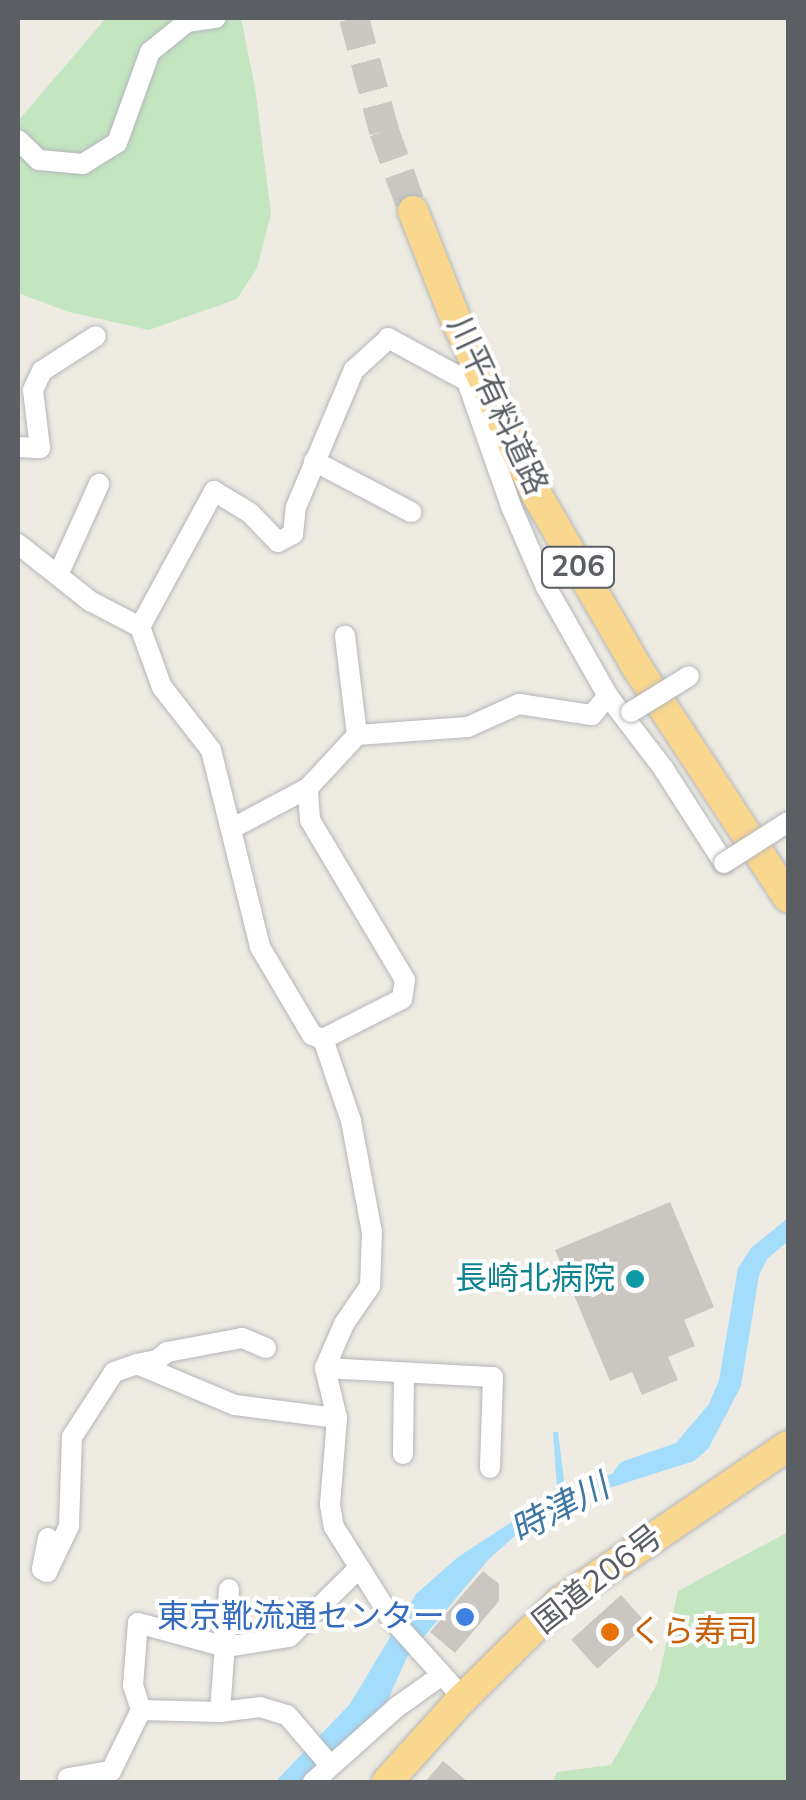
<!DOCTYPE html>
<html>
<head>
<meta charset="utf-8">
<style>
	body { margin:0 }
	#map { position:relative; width:806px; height:1800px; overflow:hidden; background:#eeebe3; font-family:"Nunito Sans","Noto Sans JP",sans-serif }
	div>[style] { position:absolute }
	.green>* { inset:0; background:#c3e5c0 }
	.water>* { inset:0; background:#a4dcfc }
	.building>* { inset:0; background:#cac7c2; transform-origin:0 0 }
	.highway-tunnel>* { height:30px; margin-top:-15px; transform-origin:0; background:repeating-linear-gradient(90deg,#c9c8c3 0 30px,transparent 0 45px) }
	.roads { filter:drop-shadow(0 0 2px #b4b6ba) drop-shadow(0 0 2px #b4b6ba) }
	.minor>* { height:20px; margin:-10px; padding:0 10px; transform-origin:10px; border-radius:10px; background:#fff }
	.highway>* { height:30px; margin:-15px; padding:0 15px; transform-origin:15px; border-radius:15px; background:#fad78e }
	.bridges { filter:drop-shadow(0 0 2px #b4b6ba) drop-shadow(0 0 2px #b4b6ba) }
	.minor-bridge>* { height:20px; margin:-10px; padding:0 10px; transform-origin:10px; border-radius:10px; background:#fff }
	.dots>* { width:28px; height:28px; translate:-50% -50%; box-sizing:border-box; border:5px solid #fff; border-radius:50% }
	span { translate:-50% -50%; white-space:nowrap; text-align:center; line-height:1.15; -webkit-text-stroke:8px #fff; paint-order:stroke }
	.shield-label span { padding:2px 8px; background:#fff; border:2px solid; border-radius:8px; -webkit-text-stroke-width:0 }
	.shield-label { font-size:30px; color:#5b5f63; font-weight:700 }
	.street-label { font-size:32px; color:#5b5f63 }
	.culture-label { font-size:32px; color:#0d838f }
	.right { translate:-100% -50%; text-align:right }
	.shop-label { font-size:32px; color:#366cbe }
	.food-label { font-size:32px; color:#c56008 }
	.left { translate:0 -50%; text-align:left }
	.water-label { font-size:35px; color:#3f78a5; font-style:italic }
	.frame { position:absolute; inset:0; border:20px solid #5b5f63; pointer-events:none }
</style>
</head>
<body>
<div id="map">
	<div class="green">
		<i style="clip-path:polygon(106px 18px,241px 18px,255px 88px,271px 214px,257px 268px,237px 299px,149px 330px,69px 312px,18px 293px,18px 121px)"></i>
		<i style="clip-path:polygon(788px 1532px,788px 1782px,553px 1782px,557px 1772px,611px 1765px,657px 1684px,678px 1591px)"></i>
	</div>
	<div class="water">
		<i style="clip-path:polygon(788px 1218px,788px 1241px,767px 1259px,759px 1275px,741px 1386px,708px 1449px,694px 1461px,603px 1490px,519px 1532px,488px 1560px,407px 1657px,387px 1702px,305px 1782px,275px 1782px,350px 1704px,416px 1594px,458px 1557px,550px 1497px,557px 1487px,553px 1432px,558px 1432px,565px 1488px,612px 1474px,621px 1462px,676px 1443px,709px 1404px,719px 1380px,738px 1268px,751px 1248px)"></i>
	</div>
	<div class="building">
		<i style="clip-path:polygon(670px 1202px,714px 1307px,684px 1320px,695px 1346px,668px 1357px,678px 1380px,642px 1395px,632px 1372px,610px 1381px,555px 1250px)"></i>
		<i style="clip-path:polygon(483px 1571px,499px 1584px,499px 1601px,455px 1653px,430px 1632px)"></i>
		<i style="left:621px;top:1595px;width:39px;height:67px;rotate:48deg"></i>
		<i style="clip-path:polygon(443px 1761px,468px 1782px,425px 1782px)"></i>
	</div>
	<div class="highway-tunnel">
		<i style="left:354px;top:18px;width:117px;rotate:75.1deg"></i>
		<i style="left:384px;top:131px;width:85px;rotate:70.1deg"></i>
	</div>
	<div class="roads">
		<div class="minor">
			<i style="left:18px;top:140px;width:29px;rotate:44deg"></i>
			<i style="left:39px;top:160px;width:44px;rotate:5.2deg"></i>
			<i style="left:83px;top:164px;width:40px;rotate:-32deg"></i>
			<i style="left:117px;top:143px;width:97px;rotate:-70.1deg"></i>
			<i style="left:150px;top:52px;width:48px;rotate:-39deg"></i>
			<i style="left:187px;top:22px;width:29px;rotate:-8deg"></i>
			<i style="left:18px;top:447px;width:22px;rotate:3deg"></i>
			<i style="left:40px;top:448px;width:58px;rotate:-96.9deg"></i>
			<i style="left:33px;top:390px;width:21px;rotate:-65deg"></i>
			<i style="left:42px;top:371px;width:64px;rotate:-32.9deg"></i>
			<i style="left:314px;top:461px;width:110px;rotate:27.7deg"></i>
			<i style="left:18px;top:544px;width:92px;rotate:38.4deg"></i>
			<i style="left:90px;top:601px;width:56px;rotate:27.5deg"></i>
			<i style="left:140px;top:627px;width:64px;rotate:69.9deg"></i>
			<i style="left:162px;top:687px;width:80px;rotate:52.1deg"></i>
			<i style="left:211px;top:750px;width:203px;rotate:76deg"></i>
			<i style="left:260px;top:947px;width:102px;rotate:59.4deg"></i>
			<i style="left:312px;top:1035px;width:12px;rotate:20deg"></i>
			<i style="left:323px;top:1039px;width:87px;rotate:71.1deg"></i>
			<i style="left:351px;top:1121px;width:113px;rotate:79.3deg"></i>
			<i style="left:372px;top:1232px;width:54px;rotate:92.1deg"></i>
			<i style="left:370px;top:1286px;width:46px;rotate:124.4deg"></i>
			<i style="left:344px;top:1324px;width:48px;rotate:113.4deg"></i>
			<i style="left:325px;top:1368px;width:51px;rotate:76.5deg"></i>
			<i style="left:337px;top:1418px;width:87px;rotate:94.6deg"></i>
			<i style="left:330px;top:1505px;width:22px;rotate:80deg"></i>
			<i style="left:334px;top:1527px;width:107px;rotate:57.9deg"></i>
			<i style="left:391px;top:1618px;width:108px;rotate:48deg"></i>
			<i style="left:58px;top:575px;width:100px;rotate:-65.7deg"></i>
			<i style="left:140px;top:627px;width:155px;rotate:-61.4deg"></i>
			<i style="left:214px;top:491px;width:42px;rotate:31.4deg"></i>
			<i style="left:250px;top:513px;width:40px;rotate:46deg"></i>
			<i style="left:278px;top:542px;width:17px;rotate:-28deg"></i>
			<i style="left:293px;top:534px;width:27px;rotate:-84deg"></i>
			<i style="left:296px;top:507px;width:149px;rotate:-67.1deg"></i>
			<i style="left:354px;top:370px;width:45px;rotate:-42.3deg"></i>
			<i style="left:608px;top:696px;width:91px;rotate:52.6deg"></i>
			<i style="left:663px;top:768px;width:113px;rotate:57.3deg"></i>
			<i style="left:357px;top:735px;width:111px;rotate:-4.1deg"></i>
			<i style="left:468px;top:727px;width:56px;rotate:-24.3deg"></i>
			<i style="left:519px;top:704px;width:74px;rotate:8.6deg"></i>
			<i style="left:592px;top:715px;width:25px;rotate:-50deg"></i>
			<i style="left:608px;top:696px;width:125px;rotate:-119.6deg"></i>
			<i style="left:546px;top:587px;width:88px;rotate:-113.4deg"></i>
			<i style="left:511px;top:506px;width:133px;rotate:-109.4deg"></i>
			<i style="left:467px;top:381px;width:90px;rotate:-151.4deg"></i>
			<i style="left:231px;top:829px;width:87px;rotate:-28deg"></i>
			<i style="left:323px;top:1039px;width:89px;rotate:-26.9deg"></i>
			<i style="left:402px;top:999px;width:19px;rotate:-81deg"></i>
			<i style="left:405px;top:980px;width:186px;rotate:-120.7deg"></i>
			<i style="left:310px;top:820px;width:32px;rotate:-94deg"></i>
			<i style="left:308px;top:788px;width:72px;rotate:-47.2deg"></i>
			<i style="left:357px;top:735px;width:100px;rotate:-96.9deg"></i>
			<i style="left:266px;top:1348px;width:26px;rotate:-157deg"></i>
			<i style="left:242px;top:1338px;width:76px;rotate:169.4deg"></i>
			<i style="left:167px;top:1352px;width:13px;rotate:141deg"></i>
			<i style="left:157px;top:1360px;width:20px;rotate:169deg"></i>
			<i style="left:137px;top:1364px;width:106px;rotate:22.7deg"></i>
			<i style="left:235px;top:1405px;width:103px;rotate:7.3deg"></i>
			<i style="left:325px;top:1368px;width:168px;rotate:3.1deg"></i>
			<i style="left:493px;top:1377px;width:91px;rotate:91.9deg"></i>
			<i style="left:403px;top:1454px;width:81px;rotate:-89.3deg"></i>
			<i style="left:48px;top:1538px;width:32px;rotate:101deg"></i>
			<i style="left:42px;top:1569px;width:6px;rotate:31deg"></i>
			<i style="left:47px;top:1572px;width:51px;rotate:-64.4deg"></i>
			<i style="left:69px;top:1526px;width:89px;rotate:-88.1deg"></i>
			<i style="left:72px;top:1437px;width:77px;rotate:-57.1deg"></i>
			<i style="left:114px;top:1372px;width:24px;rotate:-19deg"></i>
			<i style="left:141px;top:1710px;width:25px;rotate:-108deg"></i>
			<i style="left:133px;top:1686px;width:63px;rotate:-85.5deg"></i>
			<i style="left:138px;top:1623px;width:91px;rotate:15.3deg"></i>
			<i style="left:226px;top:1647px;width:64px;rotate:-9deg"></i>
			<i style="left:289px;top:1637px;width:97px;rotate:-44.6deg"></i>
			<i style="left:220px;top:1712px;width:123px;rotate:-85.8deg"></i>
			<i style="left:68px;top:1778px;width:44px;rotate:-9.2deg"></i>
			<i style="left:111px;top:1771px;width:68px;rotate:-63.8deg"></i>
			<i style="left:141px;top:1710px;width:79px;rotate:1.5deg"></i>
			<i style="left:220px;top:1712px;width:40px;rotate:-7.1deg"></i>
			<i style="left:260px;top:1707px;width:28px;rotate:17deg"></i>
			<i style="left:287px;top:1715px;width:65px;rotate:49.4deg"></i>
			<i style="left:313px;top:1782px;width:113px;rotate:-41.8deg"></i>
			<i style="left:397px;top:1707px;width:55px;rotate:-35.4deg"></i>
		</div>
		<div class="highway">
			<i style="left:413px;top:211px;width:117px;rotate:68.5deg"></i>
			<i style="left:456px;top:320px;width:193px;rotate:65.2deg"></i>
			<i style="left:537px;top:495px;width:198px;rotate:59.9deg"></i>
			<i style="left:636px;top:666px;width:277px;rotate:56.7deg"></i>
			<i style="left:387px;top:1782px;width:113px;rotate:-47.9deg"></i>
			<i style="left:463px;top:1698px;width:136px;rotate:-44.7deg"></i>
			<i style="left:560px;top:1602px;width:276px;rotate:-34.4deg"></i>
		</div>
	</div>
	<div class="bridges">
		<div class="minor-bridge">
			<i style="left:631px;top:712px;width:68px;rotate:-31.8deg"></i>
			<i style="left:724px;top:863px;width:76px;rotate:-32.6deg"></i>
		</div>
	</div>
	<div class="dots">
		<i style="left:635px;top:1279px;background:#0f9aa8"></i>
		<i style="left:465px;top:1617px;background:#3f7fe0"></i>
		<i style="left:610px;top:1632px;background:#e8710a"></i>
	</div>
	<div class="shield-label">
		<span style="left:578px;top:567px">206</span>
	</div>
	<div class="street-label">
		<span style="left:497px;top:406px;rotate:65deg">川平有料道路</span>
		<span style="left:598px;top:1580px;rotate:-38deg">国道206号</span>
	</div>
	<div class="culture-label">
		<span class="right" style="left:615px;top:1279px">長崎北病院</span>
	</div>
	<div class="shop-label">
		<span class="right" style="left:445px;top:1617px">東京靴流通センター</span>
	</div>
	<div class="food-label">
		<span class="left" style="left:630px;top:1632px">くら寿司</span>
	</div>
	<div class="water-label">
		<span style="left:560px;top:1509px;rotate:-28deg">時津川</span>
	</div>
	<div class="frame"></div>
</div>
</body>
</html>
